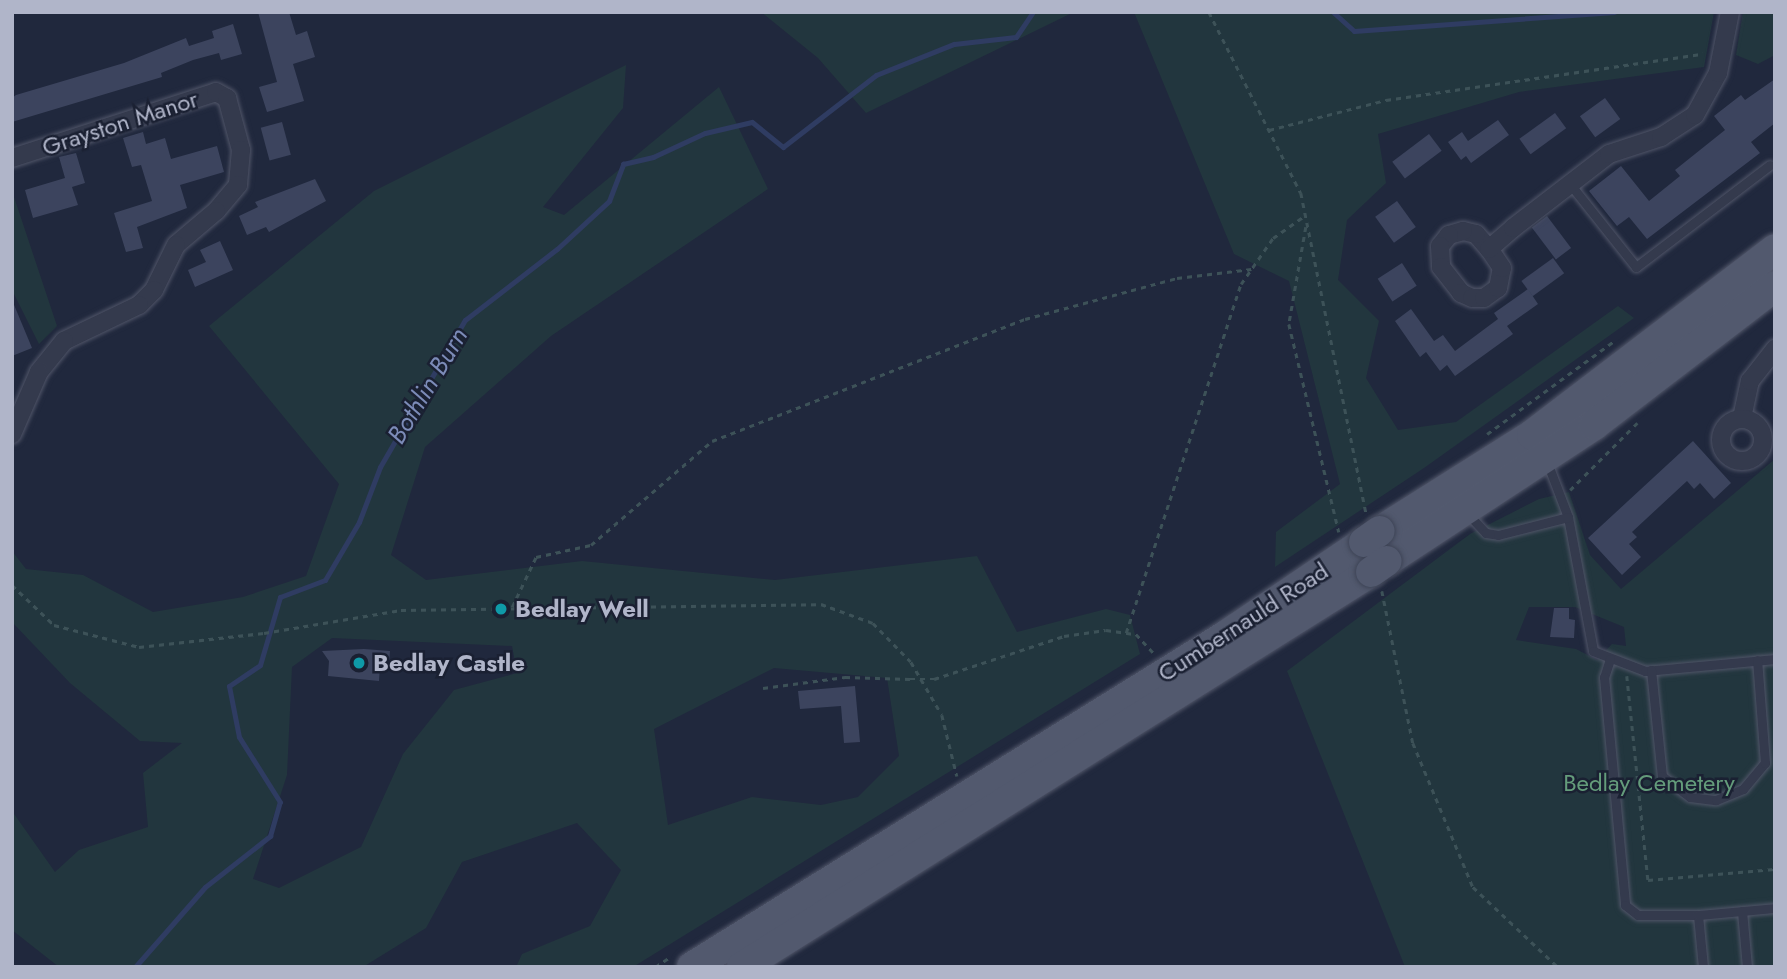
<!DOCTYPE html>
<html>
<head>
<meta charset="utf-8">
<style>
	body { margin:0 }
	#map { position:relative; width:1787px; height:979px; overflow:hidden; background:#20283d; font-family:Jost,sans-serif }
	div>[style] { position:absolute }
	.green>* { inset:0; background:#22363e }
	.stream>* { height:5px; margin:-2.5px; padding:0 2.5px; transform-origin:2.5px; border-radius:2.5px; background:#2f3c62 }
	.building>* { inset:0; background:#3c445e; transform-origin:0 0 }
	.path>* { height:2.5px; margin-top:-1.25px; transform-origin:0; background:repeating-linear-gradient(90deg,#3d5258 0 5px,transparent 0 10px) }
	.roads { filter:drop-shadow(0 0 2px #505568) drop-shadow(0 0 2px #505568) }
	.service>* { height:9px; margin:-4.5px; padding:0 4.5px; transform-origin:4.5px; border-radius:4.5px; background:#343a4d }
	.minor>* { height:18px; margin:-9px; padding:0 9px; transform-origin:9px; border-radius:9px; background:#343a4d }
	.minor>.ring { margin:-9px; padding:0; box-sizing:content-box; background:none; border:18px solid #343a4d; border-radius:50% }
	.primary>* { height:30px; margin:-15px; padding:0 15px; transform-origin:15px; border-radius:15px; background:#52596e }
	.path-bridge>* { height:2.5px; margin-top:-1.25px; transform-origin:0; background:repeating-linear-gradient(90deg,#3d5258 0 5px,transparent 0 10px) }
	.bridges { filter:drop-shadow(0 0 2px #3e4456) drop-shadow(0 0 2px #3e4456) }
	.primary-bridge>* { height:30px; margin:-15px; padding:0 15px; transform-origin:15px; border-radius:15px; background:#52596e }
	.dots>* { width:19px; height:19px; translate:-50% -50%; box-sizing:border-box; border:4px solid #1a2032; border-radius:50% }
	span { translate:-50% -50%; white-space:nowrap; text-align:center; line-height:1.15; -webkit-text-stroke:5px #1a2032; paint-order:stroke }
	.street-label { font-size:24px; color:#b0b5c9 }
	.poi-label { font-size:24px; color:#b0b5c9; font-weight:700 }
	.left { translate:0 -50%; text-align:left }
	.park-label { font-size:24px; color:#649c7b }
	.water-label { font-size:26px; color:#7c8bb8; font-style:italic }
	.frame { position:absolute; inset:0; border:14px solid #b0b5c9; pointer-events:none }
</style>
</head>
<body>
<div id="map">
	<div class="green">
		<i style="clip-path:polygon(761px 12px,1074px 12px,866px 113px,818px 58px)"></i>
		<i style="clip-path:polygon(1134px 12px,1714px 12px,1704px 67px,1519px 92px,1378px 134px,1386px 183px,1347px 220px,1338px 280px,1379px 321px,1366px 378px,1398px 430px,1456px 422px,1618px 306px,1634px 318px,1424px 468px,1275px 567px,1276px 532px,1340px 484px,1289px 281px,1234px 254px)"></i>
		<i style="clip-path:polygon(1743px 12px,1775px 12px,1775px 55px,1758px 64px,1736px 55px)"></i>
		<i style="clip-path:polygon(evenodd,626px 65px,623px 108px,543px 207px,564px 215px,719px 87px,768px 189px,551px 336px,425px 447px,391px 555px,426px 580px,582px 561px,775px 580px,977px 556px,1017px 632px,1106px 609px,1130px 615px,1140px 654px,633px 967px,516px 967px,522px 954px,590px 926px,621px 870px,577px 823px,462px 862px,426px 928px,363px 967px,59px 967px,12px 930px,12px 811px,55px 872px,79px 850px,148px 827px,143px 773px,182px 743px,140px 741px,70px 683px,12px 622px,12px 551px,26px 569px,83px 575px,153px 612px,243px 597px,306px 576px,339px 484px,209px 326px,374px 191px,626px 65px,332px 638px,512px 646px,517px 673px,454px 690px,403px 754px,361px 847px,279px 888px,253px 879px,287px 775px,292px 667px,332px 638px,626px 65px,774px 668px,887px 678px,899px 756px,858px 797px,821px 805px,752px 797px,668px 825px,654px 729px,774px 668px)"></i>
		<i style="clip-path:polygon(12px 191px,57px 326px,39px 344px,12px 290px)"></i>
		<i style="clip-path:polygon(evenodd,1775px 459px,1775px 967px,1405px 967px,1287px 671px,1470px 534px,1539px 499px,1569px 492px,1590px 555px,1621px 589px,1775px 459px,1529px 607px,1575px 607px,1624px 627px,1626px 646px,1612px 644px,1597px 660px,1576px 649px,1516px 640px,1529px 607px)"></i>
	</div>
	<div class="stream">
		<i style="left:1333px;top:12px;width:28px;rotate:42deg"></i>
		<i style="left:1354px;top:31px;width:261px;rotate:-4.2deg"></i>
		<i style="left:135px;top:967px;width:106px;rotate:-48.8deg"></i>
		<i style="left:205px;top:887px;width:83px;rotate:-38.1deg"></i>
		<i style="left:270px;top:836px;width:35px;rotate:-74deg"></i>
		<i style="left:280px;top:802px;width:77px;rotate:-122.2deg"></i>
		<i style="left:239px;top:737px;width:52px;rotate:-101.1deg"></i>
		<i style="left:229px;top:686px;width:37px;rotate:-34deg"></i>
		<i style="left:260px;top:665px;width:71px;rotate:-73.6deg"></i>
		<i style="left:280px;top:597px;width:48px;rotate:-20.7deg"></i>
		<i style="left:325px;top:580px;width:67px;rotate:-59.6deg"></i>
		<i style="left:359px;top:522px;width:59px;rotate:-69.1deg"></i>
		<i style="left:380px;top:467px;width:170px;rotate:-60deg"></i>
		<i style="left:465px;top:320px;width:116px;rotate:-37.7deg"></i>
		<i style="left:557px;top:249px;width:71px;rotate:-42.7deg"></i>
		<i style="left:609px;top:201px;width:40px;rotate:-69deg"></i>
		<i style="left:623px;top:164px;width:31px;rotate:-13deg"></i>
		<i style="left:653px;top:157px;width:57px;rotate:-24.8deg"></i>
		<i style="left:705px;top:133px;width:48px;rotate:-13.2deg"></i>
		<i style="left:752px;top:122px;width:40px;rotate:39deg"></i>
		<i style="left:783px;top:147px;width:118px;rotate:-37.7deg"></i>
		<i style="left:876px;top:75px;width:84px;rotate:-21.7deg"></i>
		<i style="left:954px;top:44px;width:62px;rotate:-6.4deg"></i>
		<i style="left:1016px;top:37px;width:30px;rotate:-56deg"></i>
	</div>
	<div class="building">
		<i style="clip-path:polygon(258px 12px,289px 12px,296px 35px,307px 31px,315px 57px,293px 64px,304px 101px,267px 112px,259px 87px,277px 82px)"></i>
		<i style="clip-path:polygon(233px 24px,242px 54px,221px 60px,219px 53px,193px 60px,161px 73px,162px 77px,12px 122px,12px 98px,16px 95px,124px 63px,186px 38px,189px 46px,214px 38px,212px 31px)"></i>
		<i style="clip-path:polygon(1775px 79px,1775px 123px,1751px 142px,1760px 153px,1647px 239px,1629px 217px,1617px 226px,1589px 191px,1621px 166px,1649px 201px,1680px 176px,1675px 170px,1725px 130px,1714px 116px,1741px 95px,1745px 100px)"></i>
		<i style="left:1605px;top:98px;width:26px;height:31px;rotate:54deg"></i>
		<i style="left:1555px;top:113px;width:19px;height:44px;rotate:54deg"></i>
		<i style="clip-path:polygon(1498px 120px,1509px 135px,1471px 163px,1466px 156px,1461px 160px,1448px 142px,1462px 132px,1468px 141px)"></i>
		<i style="left:282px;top:122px;width:34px;height:22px;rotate:75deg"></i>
		<i style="clip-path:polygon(143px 132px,146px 144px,165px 138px,171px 159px,217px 146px,224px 172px,180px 185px,187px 208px,137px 227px,143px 248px,126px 252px,114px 213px,152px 201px,141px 165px,132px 167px,123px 138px)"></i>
		<i style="left:1429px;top:134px;width:21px;height:46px;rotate:53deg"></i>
		<i style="clip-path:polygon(76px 153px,85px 183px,72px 187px,78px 205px,33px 218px,25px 190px,65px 178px,59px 157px)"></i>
		<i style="clip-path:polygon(315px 179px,326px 201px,269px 232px,266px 227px,247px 235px,239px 216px,258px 207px,255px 202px)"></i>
		<i style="left:1397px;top:201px;width:32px;height:27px;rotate:54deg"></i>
		<i style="left:1547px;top:216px;width:40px;height:19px;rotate:53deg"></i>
		<i style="clip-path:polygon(220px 241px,233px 270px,195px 287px,188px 270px,206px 262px,200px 250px)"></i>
		<i style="left:1553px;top:258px;width:19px;height:39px;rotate:54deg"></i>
		<i style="left:1402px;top:263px;width:27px;height:29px;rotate:57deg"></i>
		<i style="clip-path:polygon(1528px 289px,1538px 304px,1507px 326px,1513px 334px,1455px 376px,1447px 365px,1440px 371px,1426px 352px,1420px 357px,1395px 321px,1411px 309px,1434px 341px,1443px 335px,1455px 351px,1498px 319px,1494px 313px)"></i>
		<i style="clip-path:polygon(12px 300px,32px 348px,12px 356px)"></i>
		<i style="clip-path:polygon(1693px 441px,1731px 483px,1714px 499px,1700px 483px,1694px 489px,1687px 481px,1632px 532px,1637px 537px,1629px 544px,1641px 557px,1622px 575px,1588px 538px)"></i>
		<i style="clip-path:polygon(1554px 608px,1569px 608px,1569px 619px,1575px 620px,1574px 638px,1550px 637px)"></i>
		<i style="clip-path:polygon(364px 649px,390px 651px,389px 667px,380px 666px,379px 681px,328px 676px,329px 661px,322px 651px)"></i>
		<i style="clip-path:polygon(855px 686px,860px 742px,844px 743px,841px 706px,800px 709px,798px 691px)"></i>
	</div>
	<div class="path">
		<i style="left:1209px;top:12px;width:203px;rotate:63.1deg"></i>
		<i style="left:1301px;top:193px;width:327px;rotate:78.5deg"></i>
		<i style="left:1269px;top:130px;width:121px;rotate:-14.4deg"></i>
		<i style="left:1386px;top:100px;width:320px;rotate:-8.3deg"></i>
		<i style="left:1306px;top:227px;width:98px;rotate:99.9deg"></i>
		<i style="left:1289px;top:324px;width:214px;rotate:76.5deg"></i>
		<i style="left:1487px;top:434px;width:157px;rotate:-36.2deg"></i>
		<i style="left:1570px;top:490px;width:95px;rotate:-45deg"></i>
		<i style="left:12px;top:585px;width:58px;rotate:43.6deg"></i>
		<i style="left:54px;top:625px;width:88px;rotate:14.5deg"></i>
		<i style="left:139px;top:647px;width:126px;rotate:-6.4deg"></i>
		<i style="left:264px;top:633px;width:139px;rotate:-9.5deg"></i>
		<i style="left:401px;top:610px;width:420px;rotate:-0.8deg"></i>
		<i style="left:821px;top:604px;width:55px;rotate:20.1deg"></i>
		<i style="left:873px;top:623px;width:54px;rotate:45.7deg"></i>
		<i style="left:911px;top:662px;width:61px;rotate:59.7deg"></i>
		<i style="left:942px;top:715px;width:63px;rotate:76.2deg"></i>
		<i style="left:1382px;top:591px;width:155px;rotate:78.5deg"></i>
		<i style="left:1413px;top:743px;width:156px;rotate:67.4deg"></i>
		<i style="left:1473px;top:887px;width:117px;rotate:43.3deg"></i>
		<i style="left:512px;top:607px;width:55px;rotate:-64.4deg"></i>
		<i style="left:536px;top:557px;width:56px;rotate:-12.3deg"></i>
		<i style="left:591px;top:545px;width:160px;rotate:-40.7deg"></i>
		<i style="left:712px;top:441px;width:336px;rotate:-21.3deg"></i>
		<i style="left:1025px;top:319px;width:157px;rotate:-15.1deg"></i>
		<i style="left:1177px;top:278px;width:75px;rotate:-6.9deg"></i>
		<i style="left:1126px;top:633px;width:367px;rotate:-71.8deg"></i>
		<i style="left:1241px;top:284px;width:56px;rotate:-55.2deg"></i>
		<i style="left:1273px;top:238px;width:39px;rotate:-35deg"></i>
		<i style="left:1627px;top:676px;width:205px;rotate:84.1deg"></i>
		<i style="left:1648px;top:880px;width:127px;rotate:-5deg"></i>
		<i style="left:934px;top:679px;width:137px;rotate:-18.3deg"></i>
		<i style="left:1064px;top:636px;width:42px;rotate:-8.1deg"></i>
		<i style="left:1106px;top:630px;width:30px;rotate:8deg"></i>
		<i style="left:1136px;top:634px;width:26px;rotate:47deg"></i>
		<i style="left:763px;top:688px;width:83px;rotate:-7.6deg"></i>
		<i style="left:845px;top:677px;width:65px;rotate:1.8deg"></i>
		<i style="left:655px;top:967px;width:18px;rotate:-34deg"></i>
	</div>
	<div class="roads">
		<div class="service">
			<i style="left:1570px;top:184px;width:106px;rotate:51.5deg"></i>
			<i style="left:1636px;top:267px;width:168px;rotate:-37.3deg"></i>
			<i style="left:1547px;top:462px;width:59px;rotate:69.1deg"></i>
			<i style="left:1568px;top:517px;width:136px;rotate:79.4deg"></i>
			<i style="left:1593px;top:651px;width:56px;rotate:21deg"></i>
			<i style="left:1645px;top:671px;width:131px;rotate:-5.3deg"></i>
			<i style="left:1468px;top:514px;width:26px;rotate:47deg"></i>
			<i style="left:1486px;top:533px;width:12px;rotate:9deg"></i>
			<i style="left:1498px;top:535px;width:72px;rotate:-14.4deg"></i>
			<i style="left:1610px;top:659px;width:19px;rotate:108deg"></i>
			<i style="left:1604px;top:677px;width:229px;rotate:84.7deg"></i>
			<i style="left:1625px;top:905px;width:16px;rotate:38deg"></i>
			<i style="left:1638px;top:915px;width:60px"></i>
			<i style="left:1651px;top:670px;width:107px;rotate:84.1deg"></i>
			<i style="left:1662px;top:776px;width:35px;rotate:37deg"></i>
			<i style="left:1690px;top:797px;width:26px;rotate:7deg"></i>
			<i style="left:1716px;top:800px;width:29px;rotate:-22deg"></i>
			<i style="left:1743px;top:789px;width:34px;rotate:-50deg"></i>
			<i style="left:1765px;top:763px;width:103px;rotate:-94.4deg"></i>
			<i style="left:1742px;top:911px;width:56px;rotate:84.9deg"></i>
			<i style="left:1703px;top:967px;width:52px;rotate:-95.5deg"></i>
			<i style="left:1698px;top:915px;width:77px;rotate:-5.2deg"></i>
		</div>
		<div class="minor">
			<i style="left:12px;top:158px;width:214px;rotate:-17.9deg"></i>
			<i style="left:216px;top:92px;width:13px;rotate:29deg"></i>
			<i style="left:227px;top:98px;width:54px;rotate:74.9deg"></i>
			<i style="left:241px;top:150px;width:35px;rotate:95deg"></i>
			<i style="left:238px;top:185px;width:34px;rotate:130deg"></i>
			<i style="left:216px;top:211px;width:52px;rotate:139.6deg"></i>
			<i style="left:176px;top:245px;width:50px;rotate:116.1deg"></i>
			<i style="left:154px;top:290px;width:21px;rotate:135deg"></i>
			<i style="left:139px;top:305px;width:83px;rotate:154.4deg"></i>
			<i style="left:64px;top:341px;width:40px;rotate:129deg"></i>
			<i style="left:39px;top:372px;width:68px;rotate:113.5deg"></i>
			<i style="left:1489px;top:249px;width:20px;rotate:-131deg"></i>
			<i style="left:1476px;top:234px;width:13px;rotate:-167deg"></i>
			<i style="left:1463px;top:231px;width:15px;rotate:164deg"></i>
			<i style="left:1449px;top:235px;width:14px;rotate:129deg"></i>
			<i style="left:1440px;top:246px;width:21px;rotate:87deg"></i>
			<i style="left:1441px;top:267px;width:33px;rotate:52deg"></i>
			<i style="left:1461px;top:293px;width:12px;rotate:24deg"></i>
			<i style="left:1472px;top:298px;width:12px"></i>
			<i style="left:1484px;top:298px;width:17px;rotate:-36deg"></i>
			<i style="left:1498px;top:288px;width:20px;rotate:-79deg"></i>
			<i style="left:1502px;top:268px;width:23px;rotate:-124deg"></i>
			<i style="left:1489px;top:249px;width:32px;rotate:-41deg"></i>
			<i style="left:1513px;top:228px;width:121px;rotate:-37.6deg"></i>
			<i style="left:1609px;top:154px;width:55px;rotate:-18.1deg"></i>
			<i style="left:1661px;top:137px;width:40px;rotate:-32.9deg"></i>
			<i style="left:1695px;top:115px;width:48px;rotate:-61.3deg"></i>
			<i style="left:1718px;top:73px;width:62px;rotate:-78.9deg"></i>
			<i style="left:1742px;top:418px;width:38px;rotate:-78deg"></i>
			<i style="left:1750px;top:381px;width:41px;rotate:-52deg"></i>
			<i class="ring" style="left:1721px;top:419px;width:24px;height:24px"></i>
		</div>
		<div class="primary">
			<i style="left:1380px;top:531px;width:180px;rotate:-32.3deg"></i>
			<i style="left:1532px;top:435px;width:306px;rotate:-37.4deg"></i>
			<i style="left:1387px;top:561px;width:248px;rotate:-33.3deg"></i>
			<i style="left:1594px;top:425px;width:228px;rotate:-37.5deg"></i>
			<i style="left:692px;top:967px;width:627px;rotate:-31.84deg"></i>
			<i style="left:1225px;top:636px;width:168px;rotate:-34.1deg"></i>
			<i style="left:742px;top:967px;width:743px;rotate:-32.13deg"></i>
		</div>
	</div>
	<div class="path-bridge">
		<i style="left:910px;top:679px;width:24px"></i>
	</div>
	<div class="bridges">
		<div class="primary-bridge">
			<i style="left:1364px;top:542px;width:19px;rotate:-35deg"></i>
			<i style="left:1371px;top:572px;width:19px;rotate:-35deg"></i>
		</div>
	</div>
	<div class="dots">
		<i style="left:501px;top:609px;background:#0f9aa8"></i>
		<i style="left:359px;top:663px;background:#0f9aa8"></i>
	</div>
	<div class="street-label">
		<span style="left:120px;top:123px;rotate:-18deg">Grayston Manor</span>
		<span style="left:1243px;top:622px;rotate:-33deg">Cumbernauld Road</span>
	</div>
	<div class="poi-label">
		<span class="left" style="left:515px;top:609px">Bedlay Well</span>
		<span class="left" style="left:373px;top:663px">Bedlay Castle</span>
	</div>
	<div class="park-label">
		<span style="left:1649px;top:783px">Bedlay Cemetery</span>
	</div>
	<div class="water-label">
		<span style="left:428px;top:386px;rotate:-59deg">Bothlin Burn</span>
	</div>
	<div class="frame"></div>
</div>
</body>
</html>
